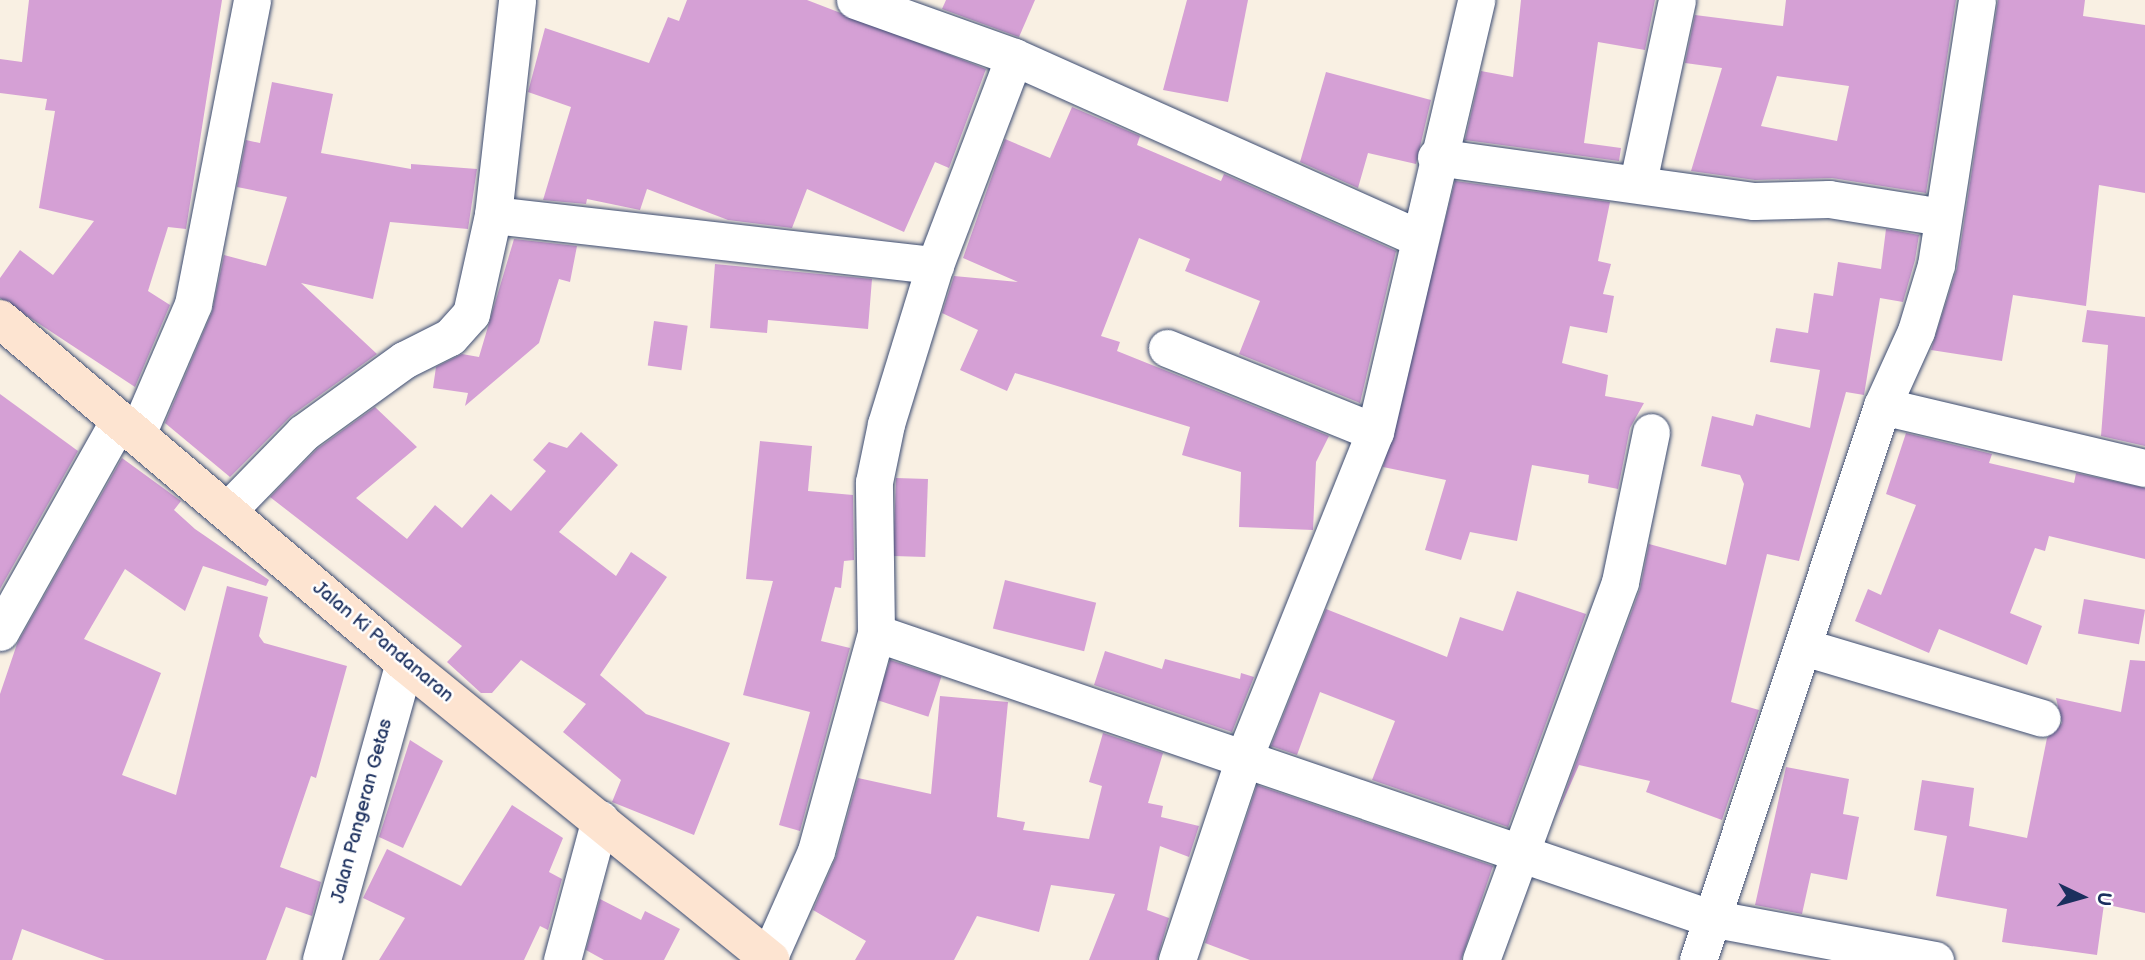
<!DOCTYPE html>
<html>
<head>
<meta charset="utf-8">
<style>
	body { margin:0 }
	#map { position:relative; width:2145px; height:960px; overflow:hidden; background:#f9f0e3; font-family:"Balsamiq Sans",sans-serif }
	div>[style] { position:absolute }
	.building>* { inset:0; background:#d5a0d5; transform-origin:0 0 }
	.roads { filter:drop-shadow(0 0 2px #3c4c72) drop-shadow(0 0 2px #3c4c72) }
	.minor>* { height:37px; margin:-18.5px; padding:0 18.5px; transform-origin:18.5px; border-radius:18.5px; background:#fff }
	.tertiary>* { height:38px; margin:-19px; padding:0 19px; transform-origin:19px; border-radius:19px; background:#fff }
	.secondary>* { height:38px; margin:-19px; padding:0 19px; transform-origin:19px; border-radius:19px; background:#fde4d1 }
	span { translate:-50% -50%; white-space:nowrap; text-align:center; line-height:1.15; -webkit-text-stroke:5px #fff; paint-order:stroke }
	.street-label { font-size:19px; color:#1b2f5e }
	.north { position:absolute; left:2047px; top:862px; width:70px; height:70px; -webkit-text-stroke:5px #fff; paint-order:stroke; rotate:95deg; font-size:19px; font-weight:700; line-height:28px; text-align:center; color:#1b2f5e }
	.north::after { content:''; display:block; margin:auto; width:24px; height:32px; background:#1b2f5e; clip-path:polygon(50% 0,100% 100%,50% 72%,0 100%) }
</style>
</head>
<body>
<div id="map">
	<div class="building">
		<i style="clip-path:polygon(29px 0,222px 0,186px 229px,168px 227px,148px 291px,170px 305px,135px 387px,0 298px,0 278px,20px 250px,53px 275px,94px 221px,39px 208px,55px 111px,45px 110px,47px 99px,0 93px,0 59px,22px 62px)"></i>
		<i style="clip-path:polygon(687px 0,807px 0,986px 69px,949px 168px,935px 162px,904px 232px,807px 189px,792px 228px,728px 220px,647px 189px,640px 210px,587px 199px,586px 204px,543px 200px,571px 107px,528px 92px,545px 28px,649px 63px,668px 17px,679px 21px)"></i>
		<i style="clip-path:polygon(946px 0,1035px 0,1019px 37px,942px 9px)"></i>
		<i style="clip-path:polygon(1187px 0,1248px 0,1228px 102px,1163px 90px)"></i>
		<i style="clip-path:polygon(1521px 0,1655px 0,1645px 50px,1598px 42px,1584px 143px,1621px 148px,1619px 161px,1465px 140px,1481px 71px,1513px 77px)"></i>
		<i style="clip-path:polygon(evenodd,1786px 0,1956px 0,1926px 193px,1832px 178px,1755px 180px,1691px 171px,1722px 68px,1685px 63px,1695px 15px,1783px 26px,1786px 0,1777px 76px,1849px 86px,1837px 141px,1761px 126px,1777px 76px)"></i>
		<i style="clip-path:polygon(1998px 0,2085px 0,2083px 16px,2145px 25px,2145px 193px,2099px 185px,2086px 306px,2013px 295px,2002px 361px,1931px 350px,1957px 268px)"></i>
		<i style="clip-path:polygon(1326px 72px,1431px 100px,1416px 164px,1368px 153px,1358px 188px,1300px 162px)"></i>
		<i style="clip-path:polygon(272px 82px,333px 94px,321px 153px,411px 169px,411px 164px,477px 169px,468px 229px,390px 222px,373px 299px,301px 283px,377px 354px,291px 416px,230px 477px,165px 423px,212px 312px,224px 255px,266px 266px,287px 197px,237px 187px,246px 140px,260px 143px)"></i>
		<i style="clip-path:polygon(1072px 107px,1140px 136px,1137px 145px,1221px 181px,1224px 174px,1396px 251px,1360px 403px,1239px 354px,1260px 301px,1185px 271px,1190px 259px,1139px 238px,1101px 336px,1120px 342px,1117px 351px,1329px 436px,1316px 462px,1313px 530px,1239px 527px,1241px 472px,1182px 455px,1190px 427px,1015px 373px,1007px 391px,960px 370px,978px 330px,942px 313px,954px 276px,1018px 282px,963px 258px,1005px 139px,1050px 158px)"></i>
		<i style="clip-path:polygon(1455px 181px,1610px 202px,1598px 261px,1611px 264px,1603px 294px,1614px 296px,1607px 333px,1570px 326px,1562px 363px,1608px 375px,1605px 396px,1644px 403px,1630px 428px,1618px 489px,1588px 483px,1589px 475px,1532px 465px,1517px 541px,1470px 532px,1461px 560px,1425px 550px,1446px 480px,1383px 467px)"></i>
		<i style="clip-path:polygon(1886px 229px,1919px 235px,1915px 260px,1903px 302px,1880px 298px,1864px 395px,1846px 392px,1799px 561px,1767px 554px,1731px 702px,1759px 710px,1722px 820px,1646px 792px,1650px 781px,1579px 765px,1556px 817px,1640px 589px,1649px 544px,1726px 565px,1744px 484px,1740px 475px,1701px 466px,1712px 416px,1753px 426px,1756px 414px,1810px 428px,1820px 370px,1770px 362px,1776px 328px,1808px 333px,1814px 293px,1833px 296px,1838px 262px,1881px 269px)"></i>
		<i style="clip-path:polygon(514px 239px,577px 246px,570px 282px,559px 279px,539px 343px,465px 406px,468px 393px,433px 388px,436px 367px,462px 354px,479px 357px)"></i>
		<i style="clip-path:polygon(715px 264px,872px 279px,868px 329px,768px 320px,767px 333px,710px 328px)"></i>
		<i style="clip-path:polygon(2087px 310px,2145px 317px,2145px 446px,2101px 436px,2108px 345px,2082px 342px)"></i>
		<i style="left:654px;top:321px;width:34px;height:45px;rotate:8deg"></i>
		<i style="clip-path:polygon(0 394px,78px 451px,0 589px)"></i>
		<i style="clip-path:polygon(375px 407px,417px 447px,356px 498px,407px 539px,435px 505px,462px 528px,491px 494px,511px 511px,546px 471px,533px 460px,549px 442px,567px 448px,581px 432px,618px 465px,559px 532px,616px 576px,631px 552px,667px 577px,600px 675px,646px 714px,730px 743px,694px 835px,612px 802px,621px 780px,563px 732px,586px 704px,521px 660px,492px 693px,481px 693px,447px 662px,462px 646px,270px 497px,317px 449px)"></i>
		<i style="clip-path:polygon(1906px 433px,1992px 454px,1989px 463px,2074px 483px,2076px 473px,2145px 488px,2145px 559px,2049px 536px,2045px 551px,2035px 548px,2010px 613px,2042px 626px,2027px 665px,1939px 629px,1929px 653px,1855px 621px,1868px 589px,1881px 595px,1916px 505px,1886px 494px)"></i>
		<i style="clip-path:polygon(760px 441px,812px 446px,808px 491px,853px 495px,854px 560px,844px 561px,841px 588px,835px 587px,821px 641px,850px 648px,800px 831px,779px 825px,810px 712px,743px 695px,773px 581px,746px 579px)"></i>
		<i style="clip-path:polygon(122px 458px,181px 501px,174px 510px,195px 529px,269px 580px,266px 586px,203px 566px,185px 611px,125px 569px,84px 639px,161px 673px,122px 775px,176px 795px,227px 586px,268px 597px,259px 636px,264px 643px,347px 666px,316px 778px,311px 776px,280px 867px,321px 882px,312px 916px,286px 907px,266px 960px,105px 960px,22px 929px,12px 960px,0 960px,0 694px,17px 644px)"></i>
		<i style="left:896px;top:478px;width:32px;height:78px;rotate:2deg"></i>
		<i style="left:1005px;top:580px;width:94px;height:50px;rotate:14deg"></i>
		<i style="clip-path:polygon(1517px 591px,1586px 614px,1508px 827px,1372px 780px,1395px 721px,1320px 692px,1297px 755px,1271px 746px,1326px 609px,1447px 657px,1460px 617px,1503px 631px)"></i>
		<i style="left:2084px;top:599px;width:62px;height:35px;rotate:10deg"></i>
		<i style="clip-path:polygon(1105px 651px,1162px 669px,1165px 659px,1240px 679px,1241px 673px,1254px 677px,1232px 732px,1094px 685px)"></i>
		<i style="left:890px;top:660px;width:54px;height:42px;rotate:18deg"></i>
		<i style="clip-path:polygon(2130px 660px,2145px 661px,2145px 913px,2104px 904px,2097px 955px,2002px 942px,2007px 909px,1936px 896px,1947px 836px,1914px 830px,1922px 780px,1974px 788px,1969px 826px,2027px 838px,2047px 738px,2062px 723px,2056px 698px,2121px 712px)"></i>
		<i style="clip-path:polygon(940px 696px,1008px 702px,997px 817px,1025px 822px,1023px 830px,1089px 839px,1102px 786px,1089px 782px,1103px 733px,1163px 753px,1148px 803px,1163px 806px,1161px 817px,1199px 826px,1189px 857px,1160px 846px,1147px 910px,1169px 918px,1157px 960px,1089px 960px,1115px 894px,1051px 885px,1039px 932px,977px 916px,954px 960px,855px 960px,866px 941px,813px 910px,836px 857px,858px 778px,931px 794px)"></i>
		<i style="clip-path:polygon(410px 740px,443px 761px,403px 848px,379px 837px)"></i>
		<i style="clip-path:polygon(1786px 767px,1849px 779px,1843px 814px,1859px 817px,1847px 880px,1811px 873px,1802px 914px,1755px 905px)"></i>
		<i style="clip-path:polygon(1257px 785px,1493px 866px,1461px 960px,1250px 960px,1205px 943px)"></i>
		<i style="clip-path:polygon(512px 805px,563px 838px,549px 872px,562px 879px,548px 930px,540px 926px,524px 960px,379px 960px,405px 918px,363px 898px,387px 849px,461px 886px)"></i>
		<i style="clip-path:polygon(600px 899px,641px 920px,645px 911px,680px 929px,664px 960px,604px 960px,586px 950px)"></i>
	</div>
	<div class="roads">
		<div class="minor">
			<i style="left:855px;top:0;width:169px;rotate:19.7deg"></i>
			<i style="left:1014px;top:57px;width:444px;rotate:24.1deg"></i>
			<i style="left:1436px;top:157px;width:321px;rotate:7.9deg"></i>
			<i style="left:1754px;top:201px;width:75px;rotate:-1.5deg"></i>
			<i style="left:1829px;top:199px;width:115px;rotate:9deg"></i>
			<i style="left:1638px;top:182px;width:186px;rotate:-77.9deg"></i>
			<i style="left:493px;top:215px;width:445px;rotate:6.5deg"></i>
			<i style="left:1167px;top:348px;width:224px;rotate:22deg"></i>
			<i style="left:1882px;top:406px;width:270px;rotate:13.3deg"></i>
			<i style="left:138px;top:432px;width:139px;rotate:-66.7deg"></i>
			<i style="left:193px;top:304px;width:310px;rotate:-79deg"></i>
			<i style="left:227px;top:511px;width:109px;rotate:-45.7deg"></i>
			<i style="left:303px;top:433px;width:125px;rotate:-35.9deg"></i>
			<i style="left:404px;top:360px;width:51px;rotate:-26.6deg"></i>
			<i style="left:450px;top:337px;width:31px;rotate:-48deg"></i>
			<i style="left:471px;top:314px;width:101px;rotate:-77.5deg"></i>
			<i style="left:493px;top:215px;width:216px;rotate:-83.6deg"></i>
			<i style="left:0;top:632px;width:243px;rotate:-60.7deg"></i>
			<i style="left:876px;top:633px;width:881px;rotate:18.87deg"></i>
			<i style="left:1710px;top:918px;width:229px;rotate:10.6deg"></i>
			<i style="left:1804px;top:647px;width:248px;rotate:16.6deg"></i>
			<i style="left:768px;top:959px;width:118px;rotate:-66deg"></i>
			<i style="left:816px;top:851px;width:226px;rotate:-74.6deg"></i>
			<i style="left:876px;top:633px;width:151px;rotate:-90.8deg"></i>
			<i style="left:874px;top:482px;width:59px;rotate:-78.3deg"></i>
			<i style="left:886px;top:424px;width:166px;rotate:-72.9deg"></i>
			<i style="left:935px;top:265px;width:222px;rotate:-69.2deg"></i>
			<i style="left:562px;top:960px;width:146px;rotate:-74.9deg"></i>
			<i style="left:1177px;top:960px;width:216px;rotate:-71.6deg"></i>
			<i style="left:1245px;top:755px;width:348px;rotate:-68.1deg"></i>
			<i style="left:1375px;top:432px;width:444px;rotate:-76.8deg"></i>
			<i style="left:1481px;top:960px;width:403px;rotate:-69.8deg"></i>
			<i style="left:1620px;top:582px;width:153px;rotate:-78.3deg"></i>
			<i style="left:1698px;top:960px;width:584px;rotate:-71.63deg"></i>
			<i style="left:1882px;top:406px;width:82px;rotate:-65.6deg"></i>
			<i style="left:1916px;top:331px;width:69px;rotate:-73.1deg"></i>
			<i style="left:1936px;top:265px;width:268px;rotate:-81.2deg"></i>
		</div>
		<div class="tertiary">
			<i style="left:322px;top:960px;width:308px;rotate:-74.4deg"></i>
		</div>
		<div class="secondary">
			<i style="left:0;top:319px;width:531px;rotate:40.34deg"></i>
			<i style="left:405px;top:663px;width:471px;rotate:39.1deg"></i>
		</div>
	</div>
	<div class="street-label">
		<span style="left:383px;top:642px;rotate:40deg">Jalan Ki Pandanaran</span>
		<span style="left:362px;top:811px;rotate:-75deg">Jalan Pangeran Getas</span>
	</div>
	<div class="north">U</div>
</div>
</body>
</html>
